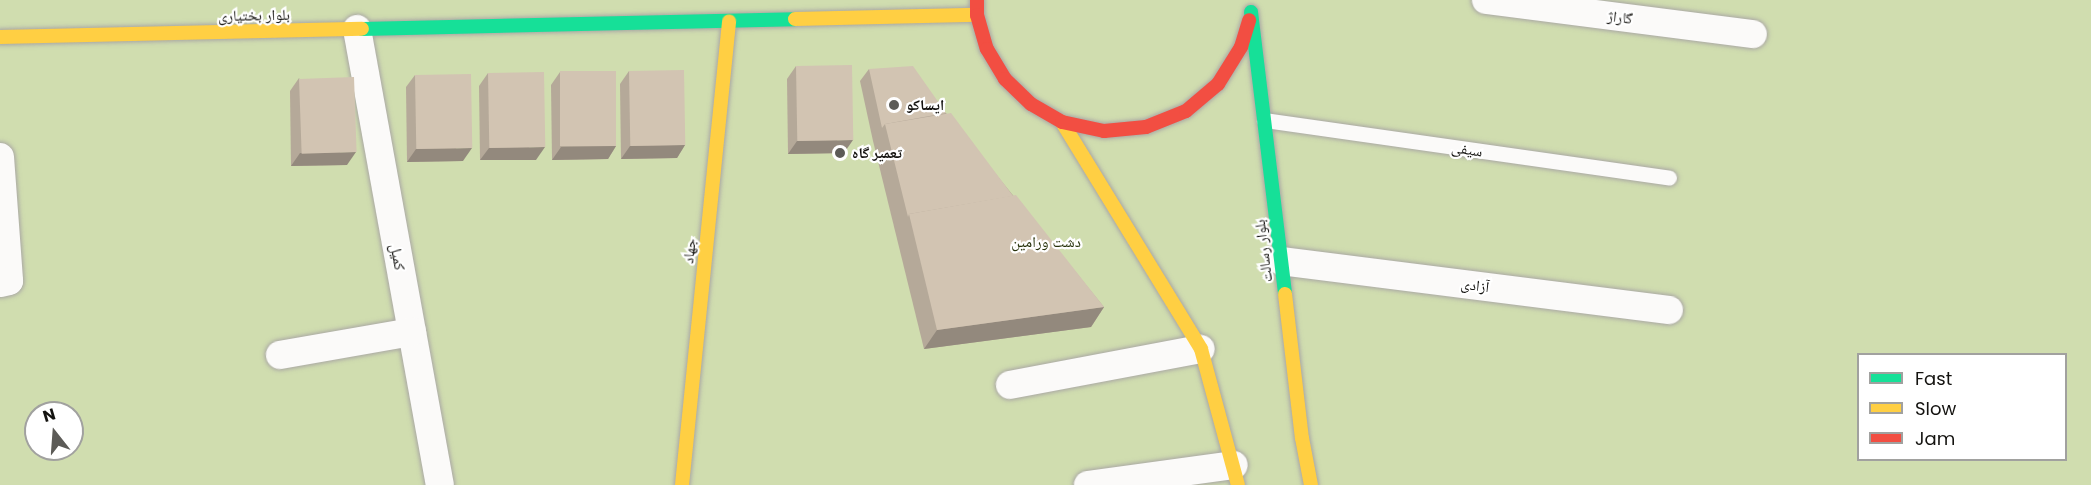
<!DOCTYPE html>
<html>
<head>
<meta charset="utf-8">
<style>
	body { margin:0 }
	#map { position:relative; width:2091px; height:485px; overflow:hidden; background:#e2e0da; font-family:Poppins,"Noto Naskh Arabic",sans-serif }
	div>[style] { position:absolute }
	.green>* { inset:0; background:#d0ddaf }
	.roads { filter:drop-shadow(0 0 2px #aaa8a4) drop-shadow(0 0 2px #aaa8a4) }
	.lane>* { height:15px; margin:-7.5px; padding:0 7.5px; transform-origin:7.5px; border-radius:7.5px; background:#fbfaf9 }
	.street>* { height:28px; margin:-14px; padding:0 14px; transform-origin:14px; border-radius:14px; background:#fbfaf9 }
	.fast>* { height:14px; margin:-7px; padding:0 7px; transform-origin:7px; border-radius:7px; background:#16e098 }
	.slow>* { height:14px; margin:-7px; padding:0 7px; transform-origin:7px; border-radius:7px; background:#ffcf43 }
	.jam>* { height:14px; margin:-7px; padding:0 7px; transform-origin:7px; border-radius:7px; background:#f24e42 }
	.wall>* { inset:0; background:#b5a999 }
	.shaded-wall>* { inset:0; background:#93897d }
	.building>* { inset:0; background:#d2c4b2; transform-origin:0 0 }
	.dots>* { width:16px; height:16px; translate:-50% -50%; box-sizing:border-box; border:3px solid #fff; border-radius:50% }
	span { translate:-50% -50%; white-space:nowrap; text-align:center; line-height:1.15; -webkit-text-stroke:4.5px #fff; paint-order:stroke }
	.street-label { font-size:15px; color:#141310 }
	.poi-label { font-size:15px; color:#141310; font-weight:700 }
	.left { translate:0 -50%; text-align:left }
	.park-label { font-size:15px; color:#26310a }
	.legend { position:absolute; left:1857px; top:353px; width:210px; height:108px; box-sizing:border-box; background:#fff; border:2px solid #a1a19f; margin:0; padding:8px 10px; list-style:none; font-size:18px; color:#141310 }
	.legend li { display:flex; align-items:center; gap:12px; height:30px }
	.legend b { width:30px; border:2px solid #a1a19f }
	.north { position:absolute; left:24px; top:401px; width:60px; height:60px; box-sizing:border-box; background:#fff; border:2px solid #a1a19f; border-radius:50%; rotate:343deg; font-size:16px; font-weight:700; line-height:24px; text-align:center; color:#141310 }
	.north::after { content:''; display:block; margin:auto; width:21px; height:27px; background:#5c5b57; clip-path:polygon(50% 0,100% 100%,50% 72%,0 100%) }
</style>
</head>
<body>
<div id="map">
	<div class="green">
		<i style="clip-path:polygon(evenodd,0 0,2091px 0,2091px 485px,0 485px,0 0,1858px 354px,2066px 354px,2066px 460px,1858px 460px,1858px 354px,0 0,36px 413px,72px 413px,72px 449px,36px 449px,36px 413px)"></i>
	</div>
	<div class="roads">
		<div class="lane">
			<i style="left:1264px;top:120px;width:409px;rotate:8.1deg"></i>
		</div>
		<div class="street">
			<i style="left:1486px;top:0;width:269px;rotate:7.3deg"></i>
			<i style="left:357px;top:29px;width:463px;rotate:79.7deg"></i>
			<i style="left:0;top:157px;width:124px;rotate:85.8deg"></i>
			<i style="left:9px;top:281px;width:9px;rotate:167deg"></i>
			<i style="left:1281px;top:261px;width:391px;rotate:7.2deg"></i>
			<i style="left:280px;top:355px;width:134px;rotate:-9.9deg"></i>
			<i style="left:1010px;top:385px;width:194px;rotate:-10.7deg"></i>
			<i style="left:1088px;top:485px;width:147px;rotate:-7.8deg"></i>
		</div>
		<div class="fast">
			<i style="left:1251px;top:12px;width:284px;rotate:83.1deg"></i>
			<i style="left:362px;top:29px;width:433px;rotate:-1.3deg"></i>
		</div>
		<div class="slow">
			<i style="left:795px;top:19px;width:182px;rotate:-1.3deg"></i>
			<i style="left:0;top:37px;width:362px;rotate:-1.3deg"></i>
			<i style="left:1062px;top:122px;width:266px;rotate:58.5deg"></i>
			<i style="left:1201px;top:349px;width:141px;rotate:74.8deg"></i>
			<i style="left:1285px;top:294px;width:145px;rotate:83.3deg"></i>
			<i style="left:1302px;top:438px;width:48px;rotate:79.2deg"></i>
			<i style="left:682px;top:485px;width:466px;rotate:-84.2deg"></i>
		</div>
		<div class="jam">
			<i style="left:977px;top:0;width:15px;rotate:90deg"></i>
			<i style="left:977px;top:15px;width:35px;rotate:74deg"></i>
			<i style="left:987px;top:49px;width:35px;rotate:59deg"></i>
			<i style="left:1005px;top:79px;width:36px;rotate:44deg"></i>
			<i style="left:1031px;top:104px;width:36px;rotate:30deg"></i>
			<i style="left:1062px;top:122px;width:43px;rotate:12.1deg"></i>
			<i style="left:1104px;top:131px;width:42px;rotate:-5.4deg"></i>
			<i style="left:1146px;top:127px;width:43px;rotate:-21.8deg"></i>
			<i style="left:1186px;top:111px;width:42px;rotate:-40.2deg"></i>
			<i style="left:1218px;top:84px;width:44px;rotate:-58.1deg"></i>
			<i style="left:1241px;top:47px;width:28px;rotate:-73deg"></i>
		</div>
	</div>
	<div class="wall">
		<i style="clip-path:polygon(796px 66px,844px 153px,788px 154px,787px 79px)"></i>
		<i style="clip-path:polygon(869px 69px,946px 113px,1104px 307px,1091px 327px,924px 349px,873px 141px,860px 81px)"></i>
		<i style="clip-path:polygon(629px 71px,685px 145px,677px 158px,621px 159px,620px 84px)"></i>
		<i style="clip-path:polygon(560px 72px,616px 146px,608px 159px,552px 160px,551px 85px)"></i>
		<i style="clip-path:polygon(488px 73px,536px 160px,480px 160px,479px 86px)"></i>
		<i style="clip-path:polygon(415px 75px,463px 161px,407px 162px,406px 87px)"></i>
		<i style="clip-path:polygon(299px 78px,347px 165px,291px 166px,290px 91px)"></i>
	</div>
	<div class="shaded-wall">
		<i style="clip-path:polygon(853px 140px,844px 153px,788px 154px,797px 141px)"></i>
		<i style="clip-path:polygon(685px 145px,677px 158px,621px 159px,630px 146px)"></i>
		<i style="clip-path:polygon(616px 146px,608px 159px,552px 160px,561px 147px)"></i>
		<i style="clip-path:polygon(545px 147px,536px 160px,480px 160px,489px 148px)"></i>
		<i style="clip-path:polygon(472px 148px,463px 161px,407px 162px,416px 149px)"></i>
		<i style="clip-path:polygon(356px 152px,347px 165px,291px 166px,300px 153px)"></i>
		<i style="clip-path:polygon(1104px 307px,1091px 327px,924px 349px,937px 330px)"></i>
	</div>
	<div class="building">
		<i style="left:852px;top:65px;width:75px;height:56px;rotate:89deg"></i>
		<i style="clip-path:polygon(913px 66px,946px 113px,885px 124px,882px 128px,869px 69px)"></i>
		<i style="left:684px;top:70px;width:75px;height:55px;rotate:89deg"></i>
		<i style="left:616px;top:71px;width:75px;height:56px;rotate:90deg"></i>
		<i style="left:544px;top:72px;width:75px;height:56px;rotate:89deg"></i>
		<i style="left:471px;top:74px;width:74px;height:56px;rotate:89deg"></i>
		<i style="left:354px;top:77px;width:75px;height:55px;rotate:88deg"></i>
		<i style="clip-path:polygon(951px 113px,1013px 196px,909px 214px,908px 217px,885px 124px)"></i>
		<i style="clip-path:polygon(1016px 195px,1104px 307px,937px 330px,909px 214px)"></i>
	</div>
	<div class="dots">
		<i style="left:894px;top:105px;background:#5c5b57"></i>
		<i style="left:840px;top:153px;background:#5c5b57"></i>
	</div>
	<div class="street-label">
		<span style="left:254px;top:15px;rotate:-1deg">بلوار بختیاری</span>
		<span style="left:1620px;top:17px;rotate:7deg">گاراژ</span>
		<span style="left:1467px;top:149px;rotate:8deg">سیفی</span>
		<span style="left:689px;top:251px;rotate:-84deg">جهاد</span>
		<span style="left:1263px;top:251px;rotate:-97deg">بلوار رسالت</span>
		<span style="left:398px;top:257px;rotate:80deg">کمیل</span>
		<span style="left:1475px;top:285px;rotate:7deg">آزادی</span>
	</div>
	<div class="poi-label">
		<span class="left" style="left:906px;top:105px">ایساکو</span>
		<span class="left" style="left:852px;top:153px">تعمیر گاه</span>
	</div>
	<div class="park-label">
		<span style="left:1046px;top:242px">دشت ورامین</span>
	</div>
	<ul class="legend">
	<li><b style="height:8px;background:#16e098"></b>Fast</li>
	<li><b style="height:8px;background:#ffcf43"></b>Slow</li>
	<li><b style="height:8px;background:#f24e42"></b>Jam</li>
	</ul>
	<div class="north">N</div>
</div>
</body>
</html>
